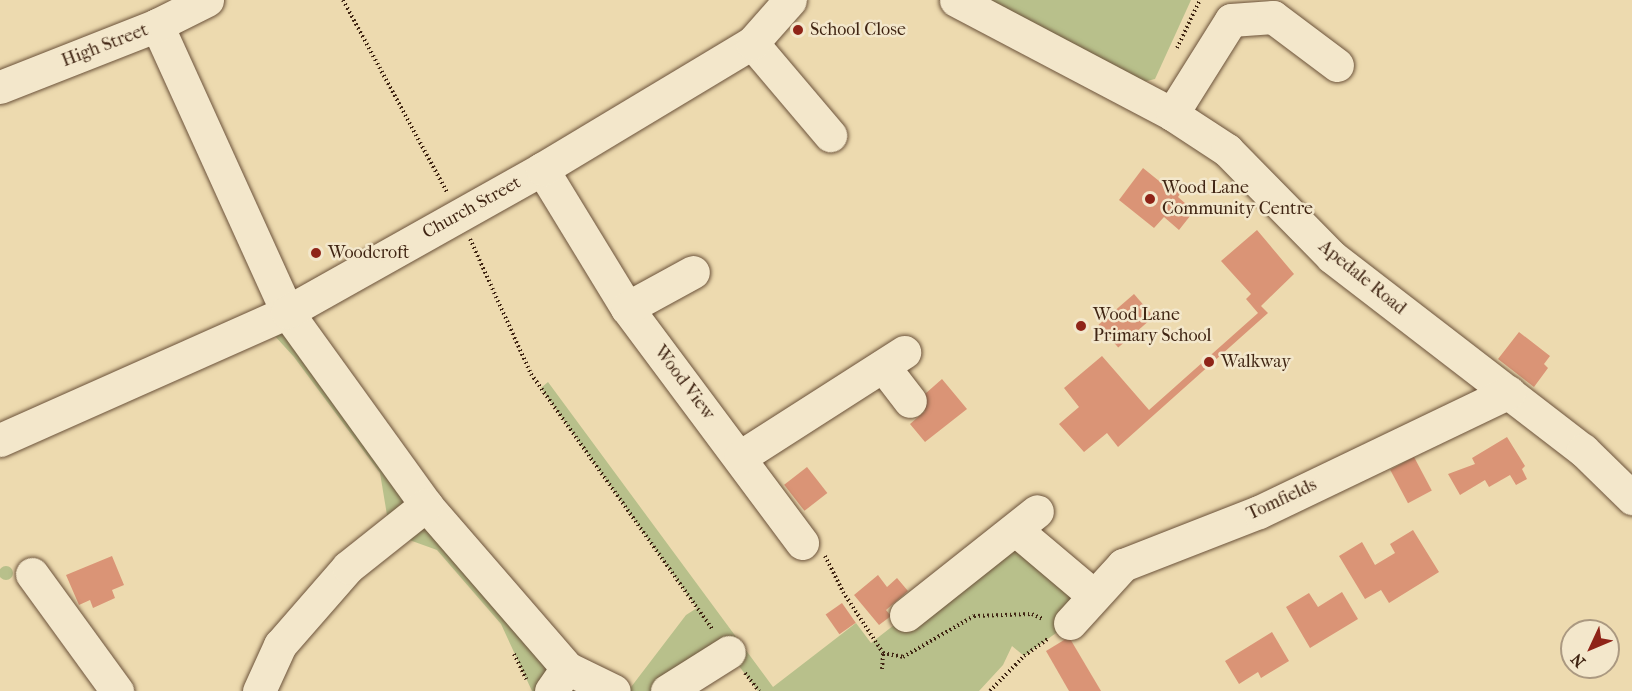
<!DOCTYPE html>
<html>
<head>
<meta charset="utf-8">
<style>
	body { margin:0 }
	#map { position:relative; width:1632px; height:691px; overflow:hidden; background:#eddaaf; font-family:"IM FELL French Canon",serif }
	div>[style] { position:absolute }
	.green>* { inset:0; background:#b8c08b }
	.round { border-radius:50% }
	.building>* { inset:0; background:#da9476; transform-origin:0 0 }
	.path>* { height:4px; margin-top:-2px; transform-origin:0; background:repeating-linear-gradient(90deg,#402513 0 1.5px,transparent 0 4.5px) }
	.roads { filter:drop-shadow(0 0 2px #6b523a) drop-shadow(0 0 2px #6b523a) }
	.minor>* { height:33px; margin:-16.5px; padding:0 16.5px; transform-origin:16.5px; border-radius:16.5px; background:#f3e7cb }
	.dots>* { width:16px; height:16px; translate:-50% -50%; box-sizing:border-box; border:3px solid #f3e7cb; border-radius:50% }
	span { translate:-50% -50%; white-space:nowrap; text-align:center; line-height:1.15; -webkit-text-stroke:5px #f3e7cb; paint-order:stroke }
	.poi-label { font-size:18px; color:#402513 }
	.left { translate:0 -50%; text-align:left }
	.street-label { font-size:18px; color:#402513 }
	.north { position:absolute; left:1560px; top:619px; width:60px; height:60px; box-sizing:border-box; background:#f3e7cb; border:2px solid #ab9981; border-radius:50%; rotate:226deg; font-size:16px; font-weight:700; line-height:24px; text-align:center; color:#402513 }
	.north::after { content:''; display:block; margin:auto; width:21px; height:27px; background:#8f2418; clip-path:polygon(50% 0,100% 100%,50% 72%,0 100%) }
</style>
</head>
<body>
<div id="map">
	<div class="green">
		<i style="clip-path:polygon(991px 0,1191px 0,1155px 79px,1131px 85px)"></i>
		<i style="clip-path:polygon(287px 312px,426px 505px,614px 691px,532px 691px,501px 624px,437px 550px,390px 533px,380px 473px,294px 357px,263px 323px)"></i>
		<i style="clip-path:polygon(548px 382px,773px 687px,856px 623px,871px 643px,1016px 530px,1093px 595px,1070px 623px,1024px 656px,1012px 646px,1003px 665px,979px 691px,758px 691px,729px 653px,667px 691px,628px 691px,686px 615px,697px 608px,541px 388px)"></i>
		<i class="round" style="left:-1px;top:566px;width:14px;height:14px"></i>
	</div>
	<div class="building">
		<i style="clip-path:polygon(1143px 168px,1164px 185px,1169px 178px,1183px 189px,1178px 197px,1194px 211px,1179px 230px,1164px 217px,1154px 228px,1119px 200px)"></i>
		<i style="clip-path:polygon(1257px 230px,1294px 274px,1261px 306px,1268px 313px,1118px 447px,1107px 433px,1084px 452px,1059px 424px,1079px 407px,1064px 388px,1102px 356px,1149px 410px,1258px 313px,1246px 299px,1251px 294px,1221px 261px)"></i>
		<i style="left:1134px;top:294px;width:30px;height:47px;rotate:49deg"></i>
		<i style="clip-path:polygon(1519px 332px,1550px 356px,1544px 364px,1548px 368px,1534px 387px,1498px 359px)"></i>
		<i style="clip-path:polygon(942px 379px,967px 409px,925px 442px,910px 424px,925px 411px,917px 401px)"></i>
		<i style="clip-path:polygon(1507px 437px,1525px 466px,1522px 469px,1527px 479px,1516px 485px,1510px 475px,1489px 487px,1485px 480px,1460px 495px,1448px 474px,1475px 464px,1472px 458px)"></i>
		<i style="left:1414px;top:457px;width:38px;height:27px;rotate:62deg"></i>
		<i style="left:807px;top:467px;width:33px;height:29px;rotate:52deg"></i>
		<i style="clip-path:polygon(1413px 530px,1439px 572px,1389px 603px,1381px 590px,1365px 599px,1339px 556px,1362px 542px,1375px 565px,1395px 553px,1390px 544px)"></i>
		<i style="clip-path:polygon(112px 556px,124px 585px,112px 590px,115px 598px,93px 608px,90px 600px,79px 605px,66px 575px)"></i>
		<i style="clip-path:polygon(878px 575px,887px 587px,897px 578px,908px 591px,886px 610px,891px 616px,879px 625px,854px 595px)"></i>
		<i style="clip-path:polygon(1342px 592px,1358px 619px,1310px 648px,1286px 607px,1309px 593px,1318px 607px)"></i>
		<i style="left:842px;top:603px;width:24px;height:20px;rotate:55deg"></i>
		<i style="clip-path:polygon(1272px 632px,1289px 661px,1261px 678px,1258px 672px,1239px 684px,1225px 661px)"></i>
		<i style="clip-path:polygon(1069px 637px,1101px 691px,1069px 691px,1046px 651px)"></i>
	</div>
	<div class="path">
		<i style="left:343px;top:0;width:218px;rotate:61.6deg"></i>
		<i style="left:1177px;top:48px;width:53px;rotate:-64.4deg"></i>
		<i style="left:470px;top:239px;width:148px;rotate:65.7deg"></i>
		<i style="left:531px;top:374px;width:313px;rotate:54.6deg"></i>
		<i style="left:825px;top:556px;width:40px;rotate:63.4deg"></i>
		<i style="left:843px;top:592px;width:73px;rotate:56.7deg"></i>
		<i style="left:514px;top:654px;width:28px;rotate:64deg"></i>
		<i style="left:882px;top:669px;width:16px;rotate:-86deg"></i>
		<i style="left:883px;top:653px;width:20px;rotate:11deg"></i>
		<i style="left:903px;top:657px;width:82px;rotate:-30deg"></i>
		<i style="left:974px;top:616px;width:58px;rotate:-2deg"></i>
		<i style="left:1032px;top:614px;width:12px;rotate:24deg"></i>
		<i style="left:745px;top:673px;width:23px;rotate:52deg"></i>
		<i style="left:990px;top:691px;width:49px;rotate:-45.8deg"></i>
		<i style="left:1024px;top:656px;width:31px;rotate:-36deg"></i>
	</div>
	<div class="roads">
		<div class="minor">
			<i style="left:956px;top:0;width:244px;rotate:27.8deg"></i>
			<i style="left:1172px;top:114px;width:66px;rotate:33.2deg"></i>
			<i style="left:1227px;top:150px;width:150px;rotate:45.5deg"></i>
			<i style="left:1332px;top:257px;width:317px;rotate:37.6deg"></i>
			<i style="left:1583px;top:450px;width:69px;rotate:44.4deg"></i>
			<i style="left:157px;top:25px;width:315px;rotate:65.6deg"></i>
			<i style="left:287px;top:312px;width:238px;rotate:54.2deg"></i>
			<i style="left:426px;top:505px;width:216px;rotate:49.1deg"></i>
			<i style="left:567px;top:668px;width:52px;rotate:26.1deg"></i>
			<i style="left:752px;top:43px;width:121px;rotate:49.7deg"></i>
			<i style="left:0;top:87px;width:169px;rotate:-21.5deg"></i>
			<i style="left:157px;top:25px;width:56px;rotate:-26.6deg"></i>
			<i style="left:1172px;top:114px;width:111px;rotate:-57.9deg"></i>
			<i style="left:1231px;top:20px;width:42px;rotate:-4.1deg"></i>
			<i style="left:1273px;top:17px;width:80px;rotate:36.9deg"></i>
			<i style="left:542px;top:169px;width:163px;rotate:58.6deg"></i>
			<i style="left:627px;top:308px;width:293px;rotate:53.3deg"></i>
			<i style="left:627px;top:308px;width:75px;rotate:-28.6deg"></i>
			<i style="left:883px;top:366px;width:44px;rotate:52.4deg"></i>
			<i style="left:0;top:440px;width:314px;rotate:-24deg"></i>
			<i style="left:287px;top:312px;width:292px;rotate:-29.3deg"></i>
			<i style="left:542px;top:169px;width:245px;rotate:-31deg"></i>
			<i style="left:752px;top:43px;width:57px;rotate:-48.5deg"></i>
			<i style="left:740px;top:457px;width:195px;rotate:-32.6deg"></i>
			<i style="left:1016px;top:530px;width:101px;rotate:40.2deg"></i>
			<i style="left:32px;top:574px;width:145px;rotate:54deg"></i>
			<i style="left:906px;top:615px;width:167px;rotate:-38.4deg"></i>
			<i style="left:1070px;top:623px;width:79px;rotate:-47.6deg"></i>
			<i style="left:1123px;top:565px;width:146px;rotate:-21.3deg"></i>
			<i style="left:1259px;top:512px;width:277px;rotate:-25.6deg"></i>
			<i style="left:259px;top:691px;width:51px;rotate:-65.5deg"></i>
			<i style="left:280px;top:645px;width:103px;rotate:-48.9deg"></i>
			<i style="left:348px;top:567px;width:100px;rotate:-38.5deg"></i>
			<i style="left:551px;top:691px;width:28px;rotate:-55deg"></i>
			<i style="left:667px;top:691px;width:73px;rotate:-32.2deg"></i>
		</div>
	</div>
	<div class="dots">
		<i style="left:798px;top:30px;background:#8f2418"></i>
		<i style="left:1150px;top:199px;background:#8f2418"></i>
		<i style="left:316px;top:253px;background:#8f2418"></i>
		<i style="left:1081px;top:326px;background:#8f2418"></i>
		<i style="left:1209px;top:362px;background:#8f2418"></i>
	</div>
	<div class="poi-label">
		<span class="left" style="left:810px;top:30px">School Close</span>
		<span class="left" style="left:1162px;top:199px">Wood Lane<br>Community Centre</span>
		<span class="left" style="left:328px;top:253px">Woodcroft</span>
		<span class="left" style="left:1093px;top:326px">Wood Lane<br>Primary School</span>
		<span class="left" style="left:1221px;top:362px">Walkway</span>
	</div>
	<div class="street-label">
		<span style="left:105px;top:46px;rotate:-21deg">High Street</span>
		<span style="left:472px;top:208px;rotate:-29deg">Church Street</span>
		<span style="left:1362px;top:278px;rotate:39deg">Apedale Road</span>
		<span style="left:684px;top:383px;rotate:53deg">Wood View</span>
		<span style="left:1282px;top:500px;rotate:-25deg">Tomfields</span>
	</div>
	<div class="north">N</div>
</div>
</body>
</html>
